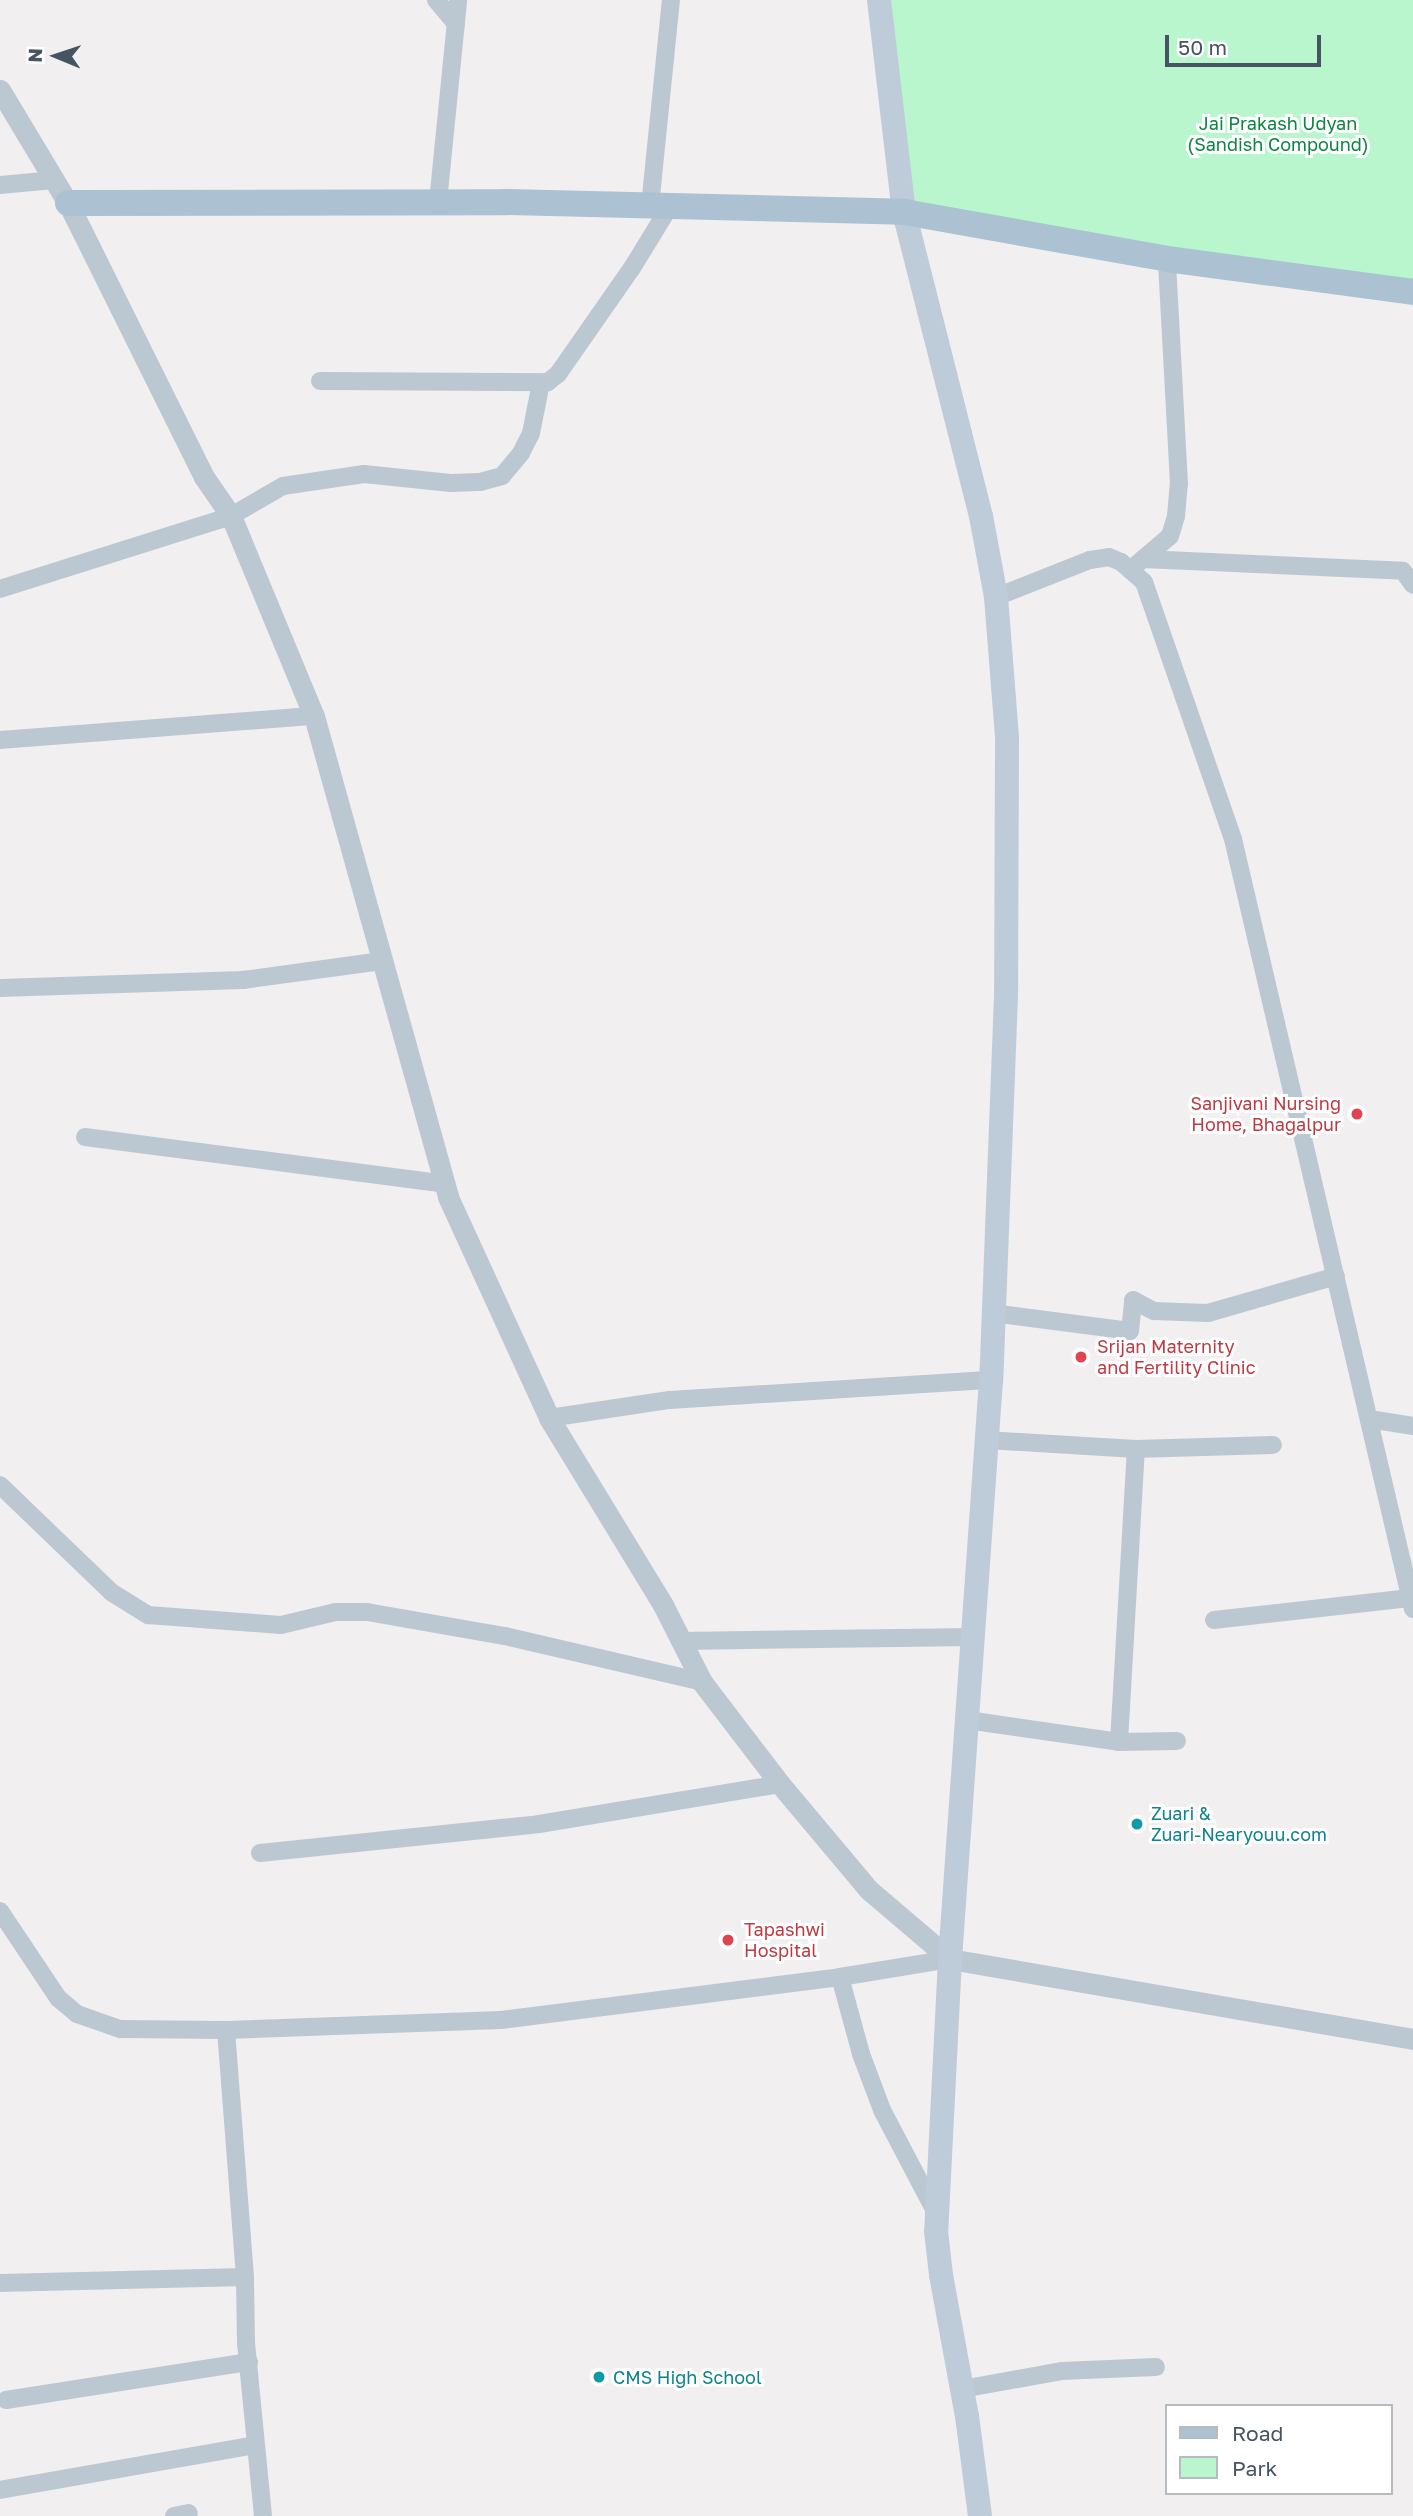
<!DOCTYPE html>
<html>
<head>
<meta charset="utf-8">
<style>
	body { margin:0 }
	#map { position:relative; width:1413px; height:2516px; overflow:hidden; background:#f2eff0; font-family:"Golos Text",sans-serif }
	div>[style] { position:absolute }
	.green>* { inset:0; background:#b9f5cd }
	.minor>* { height:18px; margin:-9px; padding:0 9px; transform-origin:9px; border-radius:9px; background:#bcc8d1 }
	.tertiary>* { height:21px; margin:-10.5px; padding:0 10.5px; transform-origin:10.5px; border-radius:10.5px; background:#bcc8d1 }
	.secondary>* { height:24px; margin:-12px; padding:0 12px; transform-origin:12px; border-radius:12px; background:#beccd9 }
	.primary>* { height:26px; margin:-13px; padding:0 13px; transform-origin:13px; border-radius:13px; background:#acc1d2 }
	.dots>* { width:19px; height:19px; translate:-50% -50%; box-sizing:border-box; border:4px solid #fff; border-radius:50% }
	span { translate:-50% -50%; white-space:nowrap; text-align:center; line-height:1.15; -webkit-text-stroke:6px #fff; paint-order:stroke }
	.park-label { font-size:18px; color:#0c8542 }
	.health-label { font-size:18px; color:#be3a42 }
	.right { translate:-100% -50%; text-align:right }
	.left { translate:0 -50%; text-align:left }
	.culture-label { font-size:18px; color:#0d838f }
	.legend { position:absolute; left:1165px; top:2404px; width:228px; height:91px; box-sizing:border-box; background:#fff; border:2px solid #b5bbbf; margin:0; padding:9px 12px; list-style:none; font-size:21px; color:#455460 }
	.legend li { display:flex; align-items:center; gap:14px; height:35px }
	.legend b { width:35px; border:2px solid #b5bbbf }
	.north { position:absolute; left:21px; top:21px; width:70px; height:70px; -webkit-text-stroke:5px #fff; paint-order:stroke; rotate:272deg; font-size:19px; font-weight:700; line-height:28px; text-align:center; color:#455460 }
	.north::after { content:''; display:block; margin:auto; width:24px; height:32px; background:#455460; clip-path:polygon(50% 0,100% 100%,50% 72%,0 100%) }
	.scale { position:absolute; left:1165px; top:35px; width:156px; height:32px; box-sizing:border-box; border:4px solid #455460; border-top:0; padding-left:9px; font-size:21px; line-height:24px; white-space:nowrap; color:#455460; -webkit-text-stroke:5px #fff; paint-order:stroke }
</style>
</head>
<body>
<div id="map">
	<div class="green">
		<i style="clip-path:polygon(884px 0,1413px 0,1413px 292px,904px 212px)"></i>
	</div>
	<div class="minor">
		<i style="left:436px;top:0;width:31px;rotate:50deg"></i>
		<i style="left:0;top:185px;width:54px;rotate:-5.3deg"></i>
		<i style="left:438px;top:202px;width:203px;rotate:-84.3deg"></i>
		<i style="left:650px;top:206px;width:207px;rotate:-84.2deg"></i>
		<i style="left:320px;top:381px;width:228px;rotate:0.3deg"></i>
		<i style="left:548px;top:382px;width:13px;rotate:-39deg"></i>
		<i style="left:558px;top:374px;width:129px;rotate:-55.1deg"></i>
		<i style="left:632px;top:268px;width:73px;rotate:-58.5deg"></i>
		<i style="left:1143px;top:559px;width:260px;rotate:2.6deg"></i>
		<i style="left:1403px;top:571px;width:17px;rotate:54deg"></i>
		<i style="left:1130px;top:570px;width:52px;rotate:-40.4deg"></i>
		<i style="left:1170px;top:536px;width:21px;rotate:-73deg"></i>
		<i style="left:1176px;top:516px;width:32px;rotate:-85deg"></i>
		<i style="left:1179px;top:484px;width:225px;rotate:-93.1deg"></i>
		<i style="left:0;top:589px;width:242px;rotate:-17.5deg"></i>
		<i style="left:231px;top:516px;width:60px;rotate:-30deg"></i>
		<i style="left:283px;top:486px;width:82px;rotate:-8.4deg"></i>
		<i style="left:364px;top:474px;width:87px;rotate:5.9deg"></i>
		<i style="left:451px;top:483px;width:29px;rotate:-2deg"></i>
		<i style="left:480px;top:482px;width:23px;rotate:-15deg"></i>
		<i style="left:502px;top:476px;width:30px;rotate:-50deg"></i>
		<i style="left:521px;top:453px;width:22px;rotate:-63deg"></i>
		<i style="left:531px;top:433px;width:51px;rotate:-78.7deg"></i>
		<i style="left:996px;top:597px;width:101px;rotate:-21.5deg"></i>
		<i style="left:1090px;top:560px;width:19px;rotate:-9deg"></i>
		<i style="left:1109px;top:557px;width:13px;rotate:23deg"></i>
		<i style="left:1121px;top:562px;width:30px;rotate:41deg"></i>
		<i style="left:1144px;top:582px;width:272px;rotate:70.9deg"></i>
		<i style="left:1233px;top:839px;width:791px;rotate:76.84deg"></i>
		<i style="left:0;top:740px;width:315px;rotate:-4.4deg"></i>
		<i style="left:0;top:988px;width:243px;rotate:-1.9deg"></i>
		<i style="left:243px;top:980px;width:140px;rotate:-7.8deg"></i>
		<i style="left:85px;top:1137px;width:363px;rotate:7.4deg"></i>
		<i style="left:992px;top:1313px;width:139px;rotate:7.4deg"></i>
		<i style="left:1130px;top:1331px;width:31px;rotate:-84deg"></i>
		<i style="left:1133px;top:1300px;width:24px;rotate:28deg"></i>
		<i style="left:1154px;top:1311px;width:54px;rotate:2.1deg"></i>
		<i style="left:1208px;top:1313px;width:133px;rotate:-16.1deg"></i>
		<i style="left:549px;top:1418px;width:122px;rotate:-8.5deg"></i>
		<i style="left:670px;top:1400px;width:322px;rotate:-3.6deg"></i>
		<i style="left:1369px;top:1419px;width:45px;rotate:9deg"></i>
		<i style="left:987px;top:1440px;width:149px;rotate:3.5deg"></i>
		<i style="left:1136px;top:1449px;width:137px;rotate:-1.7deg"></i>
		<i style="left:0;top:1485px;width:154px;rotate:43.9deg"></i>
		<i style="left:111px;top:1592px;width:44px;rotate:31.9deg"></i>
		<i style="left:148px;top:1615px;width:133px;rotate:4.3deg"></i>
		<i style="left:281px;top:1625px;width:56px;rotate:-13.5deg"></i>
		<i style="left:335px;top:1612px;width:32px"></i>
		<i style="left:367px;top:1612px;width:140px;rotate:9.9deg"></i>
		<i style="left:505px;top:1636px;width:202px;rotate:13.1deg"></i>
		<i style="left:1214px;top:1620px;width:197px;rotate:-6.4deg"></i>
		<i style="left:681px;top:1641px;width:292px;rotate:-0.8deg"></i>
		<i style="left:967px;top:1720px;width:154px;rotate:8.2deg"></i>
		<i style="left:1119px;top:1742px;width:58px;rotate:-1deg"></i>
		<i style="left:1119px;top:1742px;width:293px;rotate:-86.7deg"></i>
		<i style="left:260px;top:1853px;width:281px;rotate:-5.9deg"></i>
		<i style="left:539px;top:1824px;width:244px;rotate:-9.4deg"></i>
		<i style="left:0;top:1911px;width:105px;rotate:56.3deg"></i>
		<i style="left:58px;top:1998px;width:25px;rotate:40deg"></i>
		<i style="left:77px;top:2014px;width:46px;rotate:19.2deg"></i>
		<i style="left:120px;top:2029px;width:106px;rotate:0.5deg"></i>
		<i style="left:840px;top:1977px;width:80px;rotate:74.7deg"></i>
		<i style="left:861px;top:2054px;width:60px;rotate:69.4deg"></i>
		<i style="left:882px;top:2110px;width:116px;rotate:62.3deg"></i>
		<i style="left:0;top:2283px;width:245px;rotate:-1.4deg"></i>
		<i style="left:962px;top:2389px;width:102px;rotate:-10.2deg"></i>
		<i style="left:1062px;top:2371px;width:94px;rotate:-2.4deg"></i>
		<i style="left:6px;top:2400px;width:246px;rotate:-8.9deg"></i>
		<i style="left:0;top:2490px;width:259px;rotate:-10deg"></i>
		<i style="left:174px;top:2516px;width:15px;rotate:-11deg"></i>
		<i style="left:263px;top:2516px;width:174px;rotate:-95.6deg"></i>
		<i style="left:246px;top:2343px;width:66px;rotate:-90.9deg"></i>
		<i style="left:245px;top:2277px;width:248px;rotate:-94.4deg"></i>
		<i style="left:226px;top:2030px;width:275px;rotate:-2.1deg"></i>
		<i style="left:501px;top:2020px;width:342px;rotate:-7.2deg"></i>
		<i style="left:840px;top:1977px;width:111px;rotate:-9.3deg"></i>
	</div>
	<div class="tertiary">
		<i style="left:0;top:90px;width:132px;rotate:59deg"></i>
		<i style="left:68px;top:203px;width:306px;rotate:63.6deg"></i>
		<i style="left:204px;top:477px;width:47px;rotate:55.3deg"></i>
		<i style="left:231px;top:516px;width:217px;rotate:67.5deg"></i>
		<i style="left:314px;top:716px;width:499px;rotate:74.4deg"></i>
		<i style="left:448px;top:1197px;width:243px;rotate:65.4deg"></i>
		<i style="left:549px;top:1418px;width:219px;rotate:58.6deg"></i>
		<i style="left:663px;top:1605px;width:86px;rotate:63.1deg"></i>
		<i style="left:702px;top:1682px;width:128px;rotate:52.6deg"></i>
		<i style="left:780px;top:1784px;width:138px;rotate:50deg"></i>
		<i style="left:869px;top:1890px;width:106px;rotate:40.4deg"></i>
		<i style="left:950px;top:1959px;width:470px;rotate:9.8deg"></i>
	</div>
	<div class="secondary">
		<i style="left:879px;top:0;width:213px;rotate:83.3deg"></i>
		<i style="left:904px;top:212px;width:314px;rotate:75.8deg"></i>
		<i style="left:981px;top:516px;width:82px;rotate:79.5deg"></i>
		<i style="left:996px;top:597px;width:140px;rotate:85.5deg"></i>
		<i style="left:1007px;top:737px;width:259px;rotate:90.2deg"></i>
		<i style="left:1006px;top:996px;width:384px;rotate:92.2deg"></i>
		<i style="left:991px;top:1380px;width:580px;rotate:94.05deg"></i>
		<i style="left:950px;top:1959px;width:272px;rotate:92.9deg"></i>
		<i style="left:936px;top:2231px;width:44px;rotate:83.5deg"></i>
		<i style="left:941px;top:2275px;width:143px;rotate:79.6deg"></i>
		<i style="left:967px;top:2416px;width:101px;rotate:82.6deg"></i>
	</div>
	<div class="primary">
		<i style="left:68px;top:203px;width:437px;rotate:-0.1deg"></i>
		<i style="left:505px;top:202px;width:399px;rotate:1.4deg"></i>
		<i style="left:904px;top:212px;width:267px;rotate:10.1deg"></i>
		<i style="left:1167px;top:259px;width:248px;rotate:7.6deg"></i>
	</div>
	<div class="dots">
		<i style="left:1357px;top:1114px;background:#e0444e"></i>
		<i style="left:1081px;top:1357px;background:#e0444e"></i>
		<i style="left:1137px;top:1824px;background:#0f9aa8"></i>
		<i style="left:728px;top:1940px;background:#e0444e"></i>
		<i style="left:599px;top:2377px;background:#0f9aa8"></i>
	</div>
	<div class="park-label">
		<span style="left:1278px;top:134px">Jai Prakash Udyan<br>(Sandish Compound)</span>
	</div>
	<div class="health-label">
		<span class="right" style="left:1341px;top:1114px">Sanjivani Nursing<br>Home, Bhagalpur</span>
		<span class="left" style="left:1097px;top:1357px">Srijan Maternity<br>and Fertility Clinic</span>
		<span class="left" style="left:744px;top:1940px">Tapashwi<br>Hospital</span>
	</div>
	<div class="culture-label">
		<span class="left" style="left:1151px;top:1824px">Zuari &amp;<br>Zuari-Nearyouu.com</span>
		<span class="left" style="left:613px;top:2377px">CMS High School</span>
	</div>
	<ul class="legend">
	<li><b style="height:9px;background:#acc1d2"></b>Road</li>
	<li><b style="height:19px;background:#b9f5cd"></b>Park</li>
	</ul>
	<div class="north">N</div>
	<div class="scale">50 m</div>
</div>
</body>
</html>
